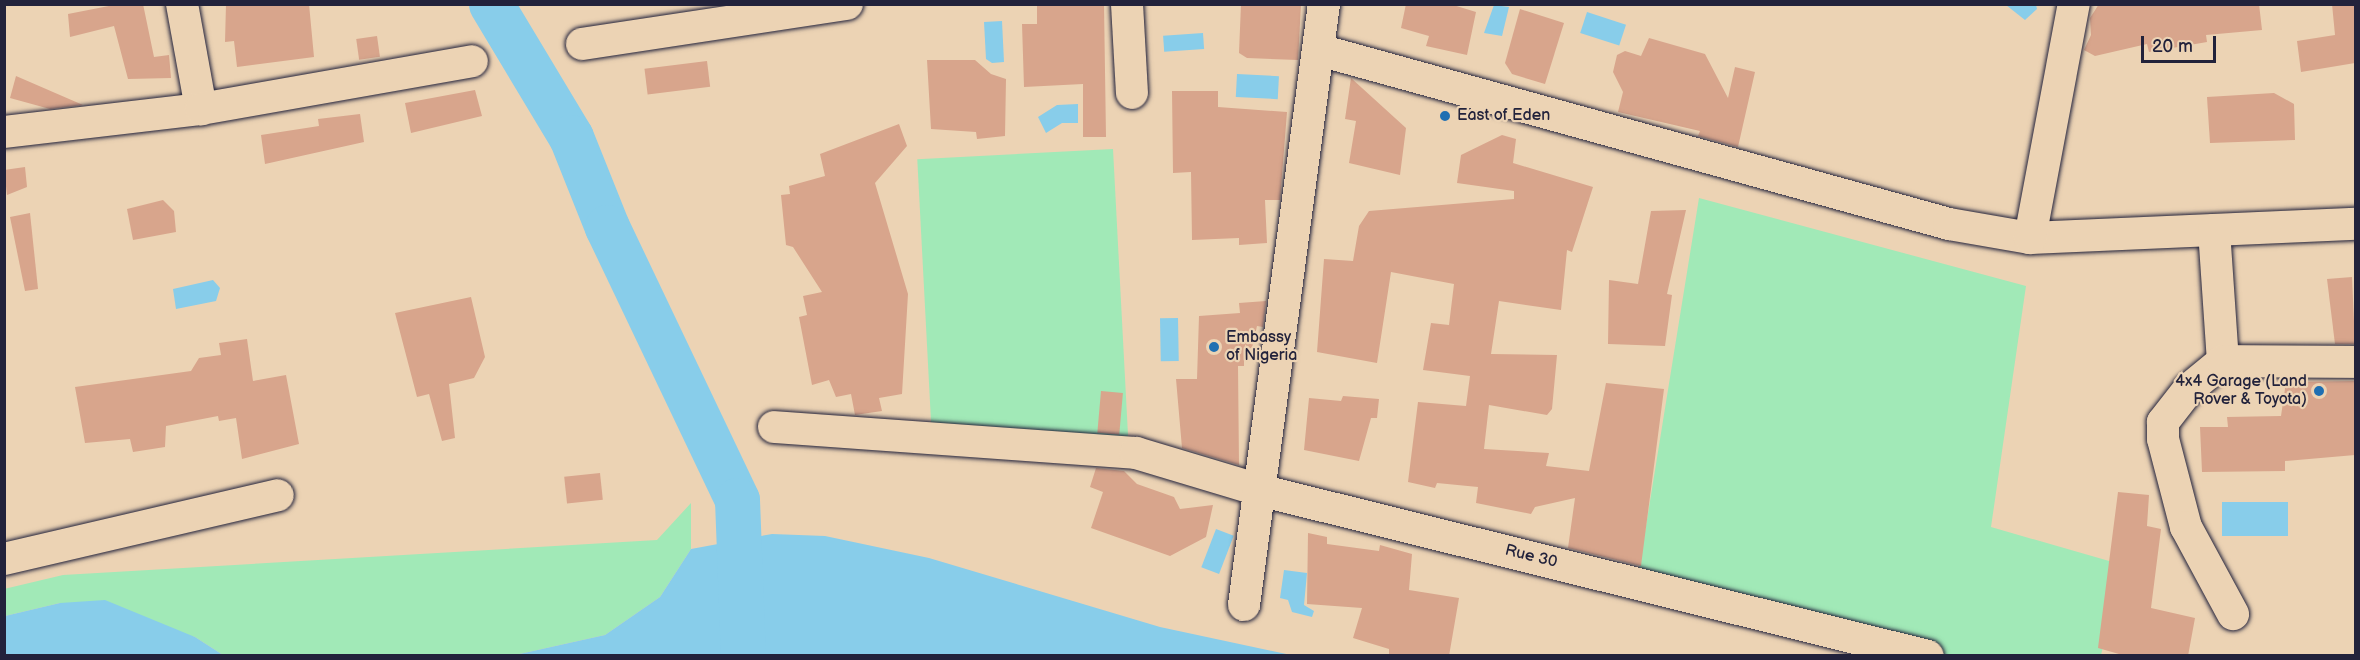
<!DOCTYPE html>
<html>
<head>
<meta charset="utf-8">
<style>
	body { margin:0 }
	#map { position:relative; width:2360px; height:660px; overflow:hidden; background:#ecd3b4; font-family:"Balsamiq Sans",sans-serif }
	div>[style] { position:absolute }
	.green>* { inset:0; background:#a1e9b7; transform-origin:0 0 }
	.water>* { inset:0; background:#88cdea; transform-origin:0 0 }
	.river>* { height:45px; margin:-22.5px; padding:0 22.5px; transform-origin:22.5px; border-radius:22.5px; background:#88cdea }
	.building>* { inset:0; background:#d8a58c; transform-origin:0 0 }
	.roads { filter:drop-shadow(0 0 2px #22223b) drop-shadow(0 0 2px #22223b) }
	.minor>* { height:32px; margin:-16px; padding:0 16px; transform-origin:16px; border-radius:16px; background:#ecd3b4 }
	.dots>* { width:16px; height:16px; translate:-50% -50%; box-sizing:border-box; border:3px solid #ecd3b4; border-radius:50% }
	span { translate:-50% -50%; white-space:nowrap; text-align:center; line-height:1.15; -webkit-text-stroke:4.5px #ecd3b4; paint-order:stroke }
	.poi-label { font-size:16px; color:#22223b }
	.left { translate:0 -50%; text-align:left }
	.right { translate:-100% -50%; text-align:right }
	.street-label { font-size:16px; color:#22223b }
	.frame { position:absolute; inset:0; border:6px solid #22223b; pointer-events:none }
	.scale { position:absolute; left:2141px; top:36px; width:75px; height:27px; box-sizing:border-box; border:3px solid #22223b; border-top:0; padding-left:8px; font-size:18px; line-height:21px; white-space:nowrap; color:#22223b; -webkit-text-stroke:4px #ecd3b4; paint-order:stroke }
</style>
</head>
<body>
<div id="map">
	<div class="green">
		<i style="left:1113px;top:149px;width:289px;height:196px;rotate:87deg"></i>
		<i style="clip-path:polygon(1699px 198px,2026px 286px,1991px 527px,2123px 565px,2101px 655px,1891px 655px,1635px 594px)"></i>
		<i style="clip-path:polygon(691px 503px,691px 549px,660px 597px,605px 635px,515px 655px,223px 655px,195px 637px,60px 603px,5px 616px,4px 589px,63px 575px,657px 540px)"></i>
	</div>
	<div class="water">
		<i style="clip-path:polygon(1494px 5px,1509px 7px,1502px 36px,1484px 33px)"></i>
		<i style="clip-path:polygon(2006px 5px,2036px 5px,2037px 9px,2025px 20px)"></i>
		<i style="left:1587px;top:12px;width:41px;height:22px;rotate:18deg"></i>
		<i style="clip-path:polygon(1002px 21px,1004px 62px,992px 63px,986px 59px,984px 22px)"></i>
		<i style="left:1203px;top:33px;width:16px;height:40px;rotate:86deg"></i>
		<i style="left:1237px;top:74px;width:42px;height:23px;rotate:3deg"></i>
		<i style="clip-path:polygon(1078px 104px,1078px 123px,1062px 123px,1046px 133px,1038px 117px,1057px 105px)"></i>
		<i style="clip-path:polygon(213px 280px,220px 288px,216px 301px,176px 309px,173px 289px)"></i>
		<i style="left:1178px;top:318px;width:43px;height:18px;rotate:89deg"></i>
		<i style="left:2288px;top:502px;width:34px;height:66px;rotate:90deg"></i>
		<i style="left:1216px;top:529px;width:19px;height:41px;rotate:21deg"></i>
		<i style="clip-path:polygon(772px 534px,825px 536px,929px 558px,1160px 627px,1291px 655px,515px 655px,605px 635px,660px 597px,691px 549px)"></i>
		<i style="clip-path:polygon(1284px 570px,1307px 573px,1304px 605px,1314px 611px,1312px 617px,1292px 612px,1288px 600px,1280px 598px)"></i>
		<i style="clip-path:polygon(105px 600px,195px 637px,223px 655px,5px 655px,5px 616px,60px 603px)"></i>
	</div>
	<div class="river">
		<i style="left:491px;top:4px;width:155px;rotate:59deg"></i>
		<i style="left:571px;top:137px;width:97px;rotate:68.2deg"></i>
		<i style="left:607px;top:227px;width:302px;rotate:64.5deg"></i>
		<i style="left:737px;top:500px;width:156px;rotate:87.8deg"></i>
	</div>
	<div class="building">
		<i style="clip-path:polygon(119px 4px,143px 4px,154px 57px,169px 55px,171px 78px,128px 79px,114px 26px,70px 37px,68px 14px)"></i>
		<i style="clip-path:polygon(226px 4px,309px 4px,314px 57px,237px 67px,234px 41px,225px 42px)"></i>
		<i style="clip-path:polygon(1037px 4px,1104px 4px,1106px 137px,1083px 137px,1083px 84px,1024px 87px,1022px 24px,1037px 24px)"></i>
		<i style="clip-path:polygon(1241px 4px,1301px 4px,1298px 60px,1247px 58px,1239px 53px)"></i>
		<i style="clip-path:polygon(1406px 4px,1450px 4px,1476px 12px,1467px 55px,1426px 46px,1429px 36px,1401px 28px)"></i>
		<i style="clip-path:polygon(2099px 4px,2259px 4px,2262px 30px,2206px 35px,2207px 42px,2149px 52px,2147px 44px,2095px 56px,2084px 50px,2091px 35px,2090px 18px)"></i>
		<i style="clip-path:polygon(2332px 4px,2355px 4px,2355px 63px,2301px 72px,2297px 41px,2335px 35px)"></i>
		<i style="clip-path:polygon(1520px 9px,1564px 23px,1545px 84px,1512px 74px,1505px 63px)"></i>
		<i style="left:377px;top:36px;width:21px;height:21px;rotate:82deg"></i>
		<i style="clip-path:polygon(1649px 38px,1705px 54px,1728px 98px,1735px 67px,1755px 72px,1738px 147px,1698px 136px,1700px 131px,1618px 112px,1623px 92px,1613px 72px,1617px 55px,1625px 51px,1641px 56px)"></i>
		<i style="clip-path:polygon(927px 60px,975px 60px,991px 74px,1006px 79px,1005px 136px,977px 139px,976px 132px,931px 129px)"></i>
		<i style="left:707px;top:61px;width:26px;height:63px;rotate:83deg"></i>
		<i style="clip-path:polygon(16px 76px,83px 105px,50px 109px,10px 98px)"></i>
		<i style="clip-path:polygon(1351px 78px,1406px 128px,1400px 175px,1349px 163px,1356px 121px,1345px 119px)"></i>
		<i style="clip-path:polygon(475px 90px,482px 116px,411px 133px,405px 103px)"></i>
		<i style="clip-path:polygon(1172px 91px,1218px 91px,1218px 107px,1287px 112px,1280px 200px,1265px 200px,1267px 243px,1239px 245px,1239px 238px,1192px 240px,1191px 172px,1173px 173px)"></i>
		<i style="clip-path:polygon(2274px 93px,2294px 104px,2295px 140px,2210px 143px,2207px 97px)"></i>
		<i style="clip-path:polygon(360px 114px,364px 142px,265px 164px,261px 135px,319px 126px,318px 119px)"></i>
		<i style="clip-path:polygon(899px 124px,907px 146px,875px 183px,908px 294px,902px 394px,879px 398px,882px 411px,855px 415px,851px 394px,836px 397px,829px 380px,812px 385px,799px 317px,807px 315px,803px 296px,822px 292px,793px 247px,786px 245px,781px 195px,790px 194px,789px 186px,825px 176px,820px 154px)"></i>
		<i style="clip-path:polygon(1502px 135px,1516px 139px,1513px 163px,1593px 187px,1572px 252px,1567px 250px,1561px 310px,1499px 301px,1491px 354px,1557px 355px,1552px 409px,1547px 415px,1489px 405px,1484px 449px,1549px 453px,1546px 466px,1589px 471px,1606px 383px,1664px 389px,1641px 566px,1568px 548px,1575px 498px,1535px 507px,1531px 514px,1476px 503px,1478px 487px,1437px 483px,1435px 488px,1408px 482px,1418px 402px,1466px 406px,1470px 376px,1423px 370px,1431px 323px,1449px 325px,1454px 284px,1391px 272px,1377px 363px,1317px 352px,1324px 259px,1353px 261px,1359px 226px,1369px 211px,1514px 199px,1514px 191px,1457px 183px,1461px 155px)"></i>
		<i style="clip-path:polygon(25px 167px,27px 187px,7px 195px,4px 170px)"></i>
		<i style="clip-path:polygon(163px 200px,174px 211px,176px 232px,133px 240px,127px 209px)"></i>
		<i style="clip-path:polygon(1686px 210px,1667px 294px,1672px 295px,1665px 346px,1608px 344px,1609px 280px,1638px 284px,1651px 211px)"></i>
		<i style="clip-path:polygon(30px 213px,38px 289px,25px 291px,10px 217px)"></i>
		<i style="clip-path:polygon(2352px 277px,2355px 344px,2335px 344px,2327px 279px)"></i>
		<i style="clip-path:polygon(471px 297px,485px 357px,474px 378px,449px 384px,455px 438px,442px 441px,429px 394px,417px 397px,395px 313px)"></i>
		<i style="clip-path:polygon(1266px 301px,1263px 327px,1257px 326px,1252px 348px,1244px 349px,1244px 366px,1238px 366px,1239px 465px,1182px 448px,1176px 379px,1197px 379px,1199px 316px,1240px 313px,1239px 303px)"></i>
		<i style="clip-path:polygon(247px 339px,253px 381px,286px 375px,299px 444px,242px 459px,236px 418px,219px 421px,218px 416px,166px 426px,165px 447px,133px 452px,130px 439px,85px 443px,75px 387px,191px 371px,199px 358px,221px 355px,219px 343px)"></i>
		<i style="clip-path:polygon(2355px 381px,2355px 455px,2285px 461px,2285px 471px,2202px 472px,2200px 427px,2228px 427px,2227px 417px,2281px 416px,2286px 382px)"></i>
		<i style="left:1101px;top:391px;width:22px;height:42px;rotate:5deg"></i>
		<i style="clip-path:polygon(1343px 396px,1379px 399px,1377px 418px,1371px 418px,1359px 461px,1304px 450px,1309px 398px,1341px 401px)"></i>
		<i style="clip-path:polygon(1096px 468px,1124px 471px,1137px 484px,1174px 497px,1180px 509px,1213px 505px,1206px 537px,1170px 556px,1091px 528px,1103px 492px,1090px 487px)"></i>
		<i style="left:600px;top:473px;width:27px;height:36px;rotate:84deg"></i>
		<i style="clip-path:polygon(2118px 492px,2149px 495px,2147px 526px,2161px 529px,2151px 608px,2195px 618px,2188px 656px,2126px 656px,2098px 648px)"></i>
		<i style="clip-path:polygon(1308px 533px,1327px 537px,1327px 544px,1379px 551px,1380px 545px,1412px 554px,1409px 590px,1459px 598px,1449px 656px,1389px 656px,1389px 649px,1353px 638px,1362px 608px,1307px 604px)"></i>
	</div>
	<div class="roads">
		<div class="minor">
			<i style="left:182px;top:4px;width:107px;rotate:79.7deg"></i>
			<i style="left:1127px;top:4px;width:89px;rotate:86.8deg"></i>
			<i style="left:582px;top:44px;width:268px;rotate:-8.6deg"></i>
			<i style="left:1319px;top:50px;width:654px;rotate:15.44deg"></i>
			<i style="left:1949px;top:224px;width:82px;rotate:9.8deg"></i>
			<i style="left:2030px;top:238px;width:326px;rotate:-2.5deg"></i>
			<i style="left:4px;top:132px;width:198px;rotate:-6.7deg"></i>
			<i style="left:201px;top:109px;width:275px;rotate:-10deg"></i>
			<i style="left:2214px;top:230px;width:131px;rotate:86.1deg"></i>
			<i style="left:2223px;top:361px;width:45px;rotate:140.4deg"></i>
			<i style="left:2188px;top:390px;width:41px;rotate:128deg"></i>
			<i style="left:2163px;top:422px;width:17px;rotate:90deg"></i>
			<i style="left:2163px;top:439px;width:91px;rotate:75.4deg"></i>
			<i style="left:2186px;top:527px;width:99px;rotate:61.6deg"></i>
			<i style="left:2030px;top:238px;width:238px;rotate:-79.4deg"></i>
			<i style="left:2223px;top:361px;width:133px;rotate:0.4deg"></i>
			<i style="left:774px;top:427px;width:363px;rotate:4.1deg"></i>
			<i style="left:1136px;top:453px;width:128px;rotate:16.7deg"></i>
			<i style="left:1259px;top:490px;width:689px;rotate:13.94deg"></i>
			<i style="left:4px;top:559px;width:281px;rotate:-13.1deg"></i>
			<i style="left:1244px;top:605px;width:606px;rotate:-82.42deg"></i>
		</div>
	</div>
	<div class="dots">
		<i style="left:1445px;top:116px;background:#1f6fb2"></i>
		<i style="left:1214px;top:347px;background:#1f6fb2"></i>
		<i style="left:2319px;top:391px;background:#1f6fb2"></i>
	</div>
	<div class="poi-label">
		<span class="left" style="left:1457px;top:116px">East of Eden</span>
		<span class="left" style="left:1226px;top:347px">Embassy<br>of Nigeria</span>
		<span class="right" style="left:2307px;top:391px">4x4 Garage (Land<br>Rover &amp; Toyota)</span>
	</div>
	<div class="street-label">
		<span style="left:1531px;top:557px;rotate:14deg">Rue 30</span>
	</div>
	<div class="frame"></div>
	<div class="scale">20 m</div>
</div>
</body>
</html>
